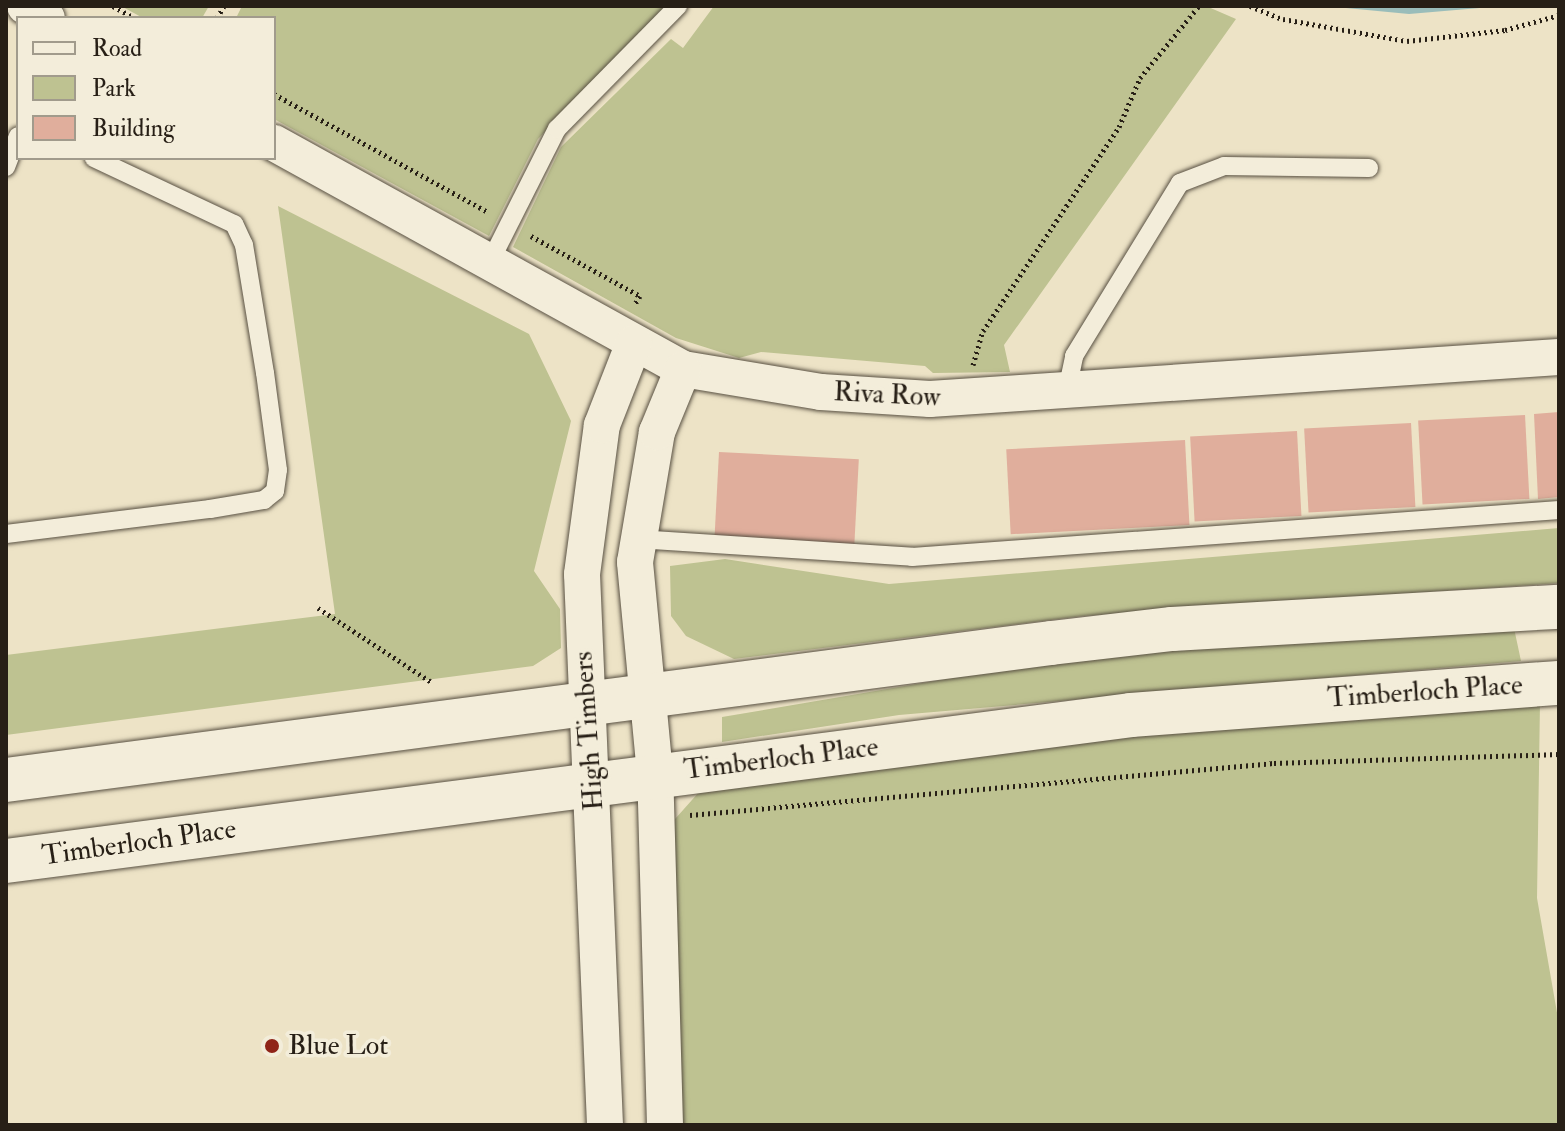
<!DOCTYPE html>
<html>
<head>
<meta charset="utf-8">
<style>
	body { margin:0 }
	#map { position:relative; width:1565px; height:1131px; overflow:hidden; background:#ede3c6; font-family:"IM FELL Double Pica",serif }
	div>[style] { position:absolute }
	.green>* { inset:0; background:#bec291 }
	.water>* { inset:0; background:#9abdba }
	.building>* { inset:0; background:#e0ae9c; transform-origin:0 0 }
	.path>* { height:5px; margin-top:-2.5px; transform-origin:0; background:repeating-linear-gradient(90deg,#271f16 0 2px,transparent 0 6px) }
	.roads { filter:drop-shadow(0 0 2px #585042) drop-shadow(0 0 2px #585042) }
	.lane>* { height:18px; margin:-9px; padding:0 9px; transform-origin:9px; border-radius:9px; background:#f3edda }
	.street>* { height:36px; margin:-18px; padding:0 18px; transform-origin:18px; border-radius:18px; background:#f3edda }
	.secondary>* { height:44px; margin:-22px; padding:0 22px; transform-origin:22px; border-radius:22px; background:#f3edda }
	.dots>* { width:22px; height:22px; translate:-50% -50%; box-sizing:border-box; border:4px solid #f3edda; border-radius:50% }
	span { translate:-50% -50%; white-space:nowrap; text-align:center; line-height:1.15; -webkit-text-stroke:7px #f3edda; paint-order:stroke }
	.street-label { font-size:28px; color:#271f16 }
	.poi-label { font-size:28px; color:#271f16 }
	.left { translate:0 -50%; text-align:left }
	.frame { position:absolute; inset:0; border:8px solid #271f16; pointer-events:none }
	.legend { position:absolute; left:16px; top:16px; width:260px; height:144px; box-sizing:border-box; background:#f3edda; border:2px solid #a19b8c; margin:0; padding:10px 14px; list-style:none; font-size:24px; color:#271f16 }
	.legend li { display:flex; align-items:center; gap:16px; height:40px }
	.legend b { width:40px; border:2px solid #a19b8c }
</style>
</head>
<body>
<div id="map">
	<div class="green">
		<i style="clip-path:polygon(121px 6px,209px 6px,202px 18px,143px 18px)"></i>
		<i style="clip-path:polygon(242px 6px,665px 6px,538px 139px,489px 236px,274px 119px,274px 18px,236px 18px)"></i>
		<i style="clip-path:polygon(714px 6px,1206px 6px,1236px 19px,1004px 345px,1010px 372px,933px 373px,925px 366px,761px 352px,739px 358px,676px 338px,513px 247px,561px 147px,671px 39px,683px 48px)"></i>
		<i style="clip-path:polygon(278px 206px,529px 334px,571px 421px,534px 571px,560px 609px,561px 648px,533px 666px,6px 735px,6px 655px,335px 614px)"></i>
		<i style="clip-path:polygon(1559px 528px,1559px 583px,1083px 616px,734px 659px,686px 636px,671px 616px,670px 566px,725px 559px,889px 584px)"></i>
		<i style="clip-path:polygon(1514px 628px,1521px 661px,899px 715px,722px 742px,722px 717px,1070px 658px)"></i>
		<i style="clip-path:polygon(1540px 703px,1537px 898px,1559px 1024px,1559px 1125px,674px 1125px,667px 828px,700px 791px,1042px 743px)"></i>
	</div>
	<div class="water">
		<i style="clip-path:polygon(1325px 6px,1503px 6px,1409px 14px)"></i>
	</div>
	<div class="building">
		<i style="clip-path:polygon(1559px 412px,1559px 497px,1538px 499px,1534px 414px)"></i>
		<i style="left:1525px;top:415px;width:84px;height:107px;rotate:87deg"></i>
		<i style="left:1411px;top:423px;width:84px;height:107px;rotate:87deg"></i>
		<i style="left:1297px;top:431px;width:85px;height:107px;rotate:87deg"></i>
		<i style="left:1185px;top:440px;width:85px;height:179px;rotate:87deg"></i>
		<i style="left:719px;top:452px;width:140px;height:85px;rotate:3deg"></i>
	</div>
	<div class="path">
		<i style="left:113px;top:6px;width:25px;rotate:29deg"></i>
		<i style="left:1250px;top:6px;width:35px;rotate:22deg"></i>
		<i style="left:1283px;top:19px;width:126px;rotate:10.1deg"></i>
		<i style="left:1407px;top:41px;width:99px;rotate:-6.4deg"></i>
		<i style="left:1505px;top:30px;width:56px;rotate:-15.5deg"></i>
		<i style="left:217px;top:18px;width:14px;rotate:-60deg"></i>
		<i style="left:274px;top:94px;width:244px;rotate:28.9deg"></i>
		<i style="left:531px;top:236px;width:124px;rotate:28.8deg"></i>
		<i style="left:640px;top:296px;width:9px;rotate:122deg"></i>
		<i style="left:973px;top:365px;width:35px;rotate:-74deg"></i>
		<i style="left:983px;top:331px;width:245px;rotate:-56.3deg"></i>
		<i style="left:1119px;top:127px;width:53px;rotate:-66.8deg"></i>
		<i style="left:1140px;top:78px;width:93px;rotate:-50.7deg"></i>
		<i style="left:318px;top:608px;width:137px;rotate:33.1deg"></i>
		<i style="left:690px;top:815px;width:586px;rotate:-5.09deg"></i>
		<i style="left:1274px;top:763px;width:285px;rotate:-1.8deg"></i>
	</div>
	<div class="roads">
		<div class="lane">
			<i style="left:6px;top:167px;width:33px;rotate:-69deg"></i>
			<i style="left:491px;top:260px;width:147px;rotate:-63.3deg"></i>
			<i style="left:557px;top:129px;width:173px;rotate:-45.5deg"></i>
			<i style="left:1067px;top:390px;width:35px;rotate:-78deg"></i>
			<i style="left:1074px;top:356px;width:203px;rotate:-58.5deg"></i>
			<i style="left:1180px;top:183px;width:47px;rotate:-21.1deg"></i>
			<i style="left:1224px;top:166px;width:145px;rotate:0.8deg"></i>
			<i style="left:6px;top:534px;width:206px;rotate:-7deg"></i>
			<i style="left:210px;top:509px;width:55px;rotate:-9.5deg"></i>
			<i style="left:264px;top:500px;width:14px;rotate:-39deg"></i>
			<i style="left:275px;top:491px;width:21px;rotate:-82deg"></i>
			<i style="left:278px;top:470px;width:98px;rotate:-97.6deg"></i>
			<i style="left:265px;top:373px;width:130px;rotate:-99.3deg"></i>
			<i style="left:244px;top:245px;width:23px;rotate:-115deg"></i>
			<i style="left:234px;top:224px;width:155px;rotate:-154.8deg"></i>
			<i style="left:637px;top:539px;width:276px;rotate:3.7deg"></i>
			<i style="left:912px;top:557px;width:649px;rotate:-4.15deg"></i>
		</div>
		<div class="street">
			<i style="left:25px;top:6px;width:25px;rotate:29deg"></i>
			<i style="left:274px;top:143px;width:467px;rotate:28.9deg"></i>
			<i style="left:683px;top:369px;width:140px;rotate:9.5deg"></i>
			<i style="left:821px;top:392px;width:109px;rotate:3.7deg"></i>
			<i style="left:930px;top:399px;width:630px;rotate:-3.82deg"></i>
			<i style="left:605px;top:1125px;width:551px;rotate:-92.39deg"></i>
			<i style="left:582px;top:574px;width:150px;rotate:-82.4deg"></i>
			<i style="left:602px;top:425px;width:88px;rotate:-68.7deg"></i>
			<i style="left:665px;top:1125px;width:351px;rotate:-91.6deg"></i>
			<i style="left:655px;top:774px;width:213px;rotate:-95.4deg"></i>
			<i style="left:635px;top:562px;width:132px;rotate:-80.4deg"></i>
			<i style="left:657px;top:432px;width:68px;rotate:-67.6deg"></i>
		</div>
		<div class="secondary">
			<i style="left:6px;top:780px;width:1054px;rotate:-7.47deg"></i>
			<i style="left:1051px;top:643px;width:122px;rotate:-6.6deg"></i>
			<i style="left:1172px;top:629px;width:388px;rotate:-3.3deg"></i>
			<i style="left:6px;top:861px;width:1134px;rotate:-7.39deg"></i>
			<i style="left:1131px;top:715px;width:429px;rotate:-4.3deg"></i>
		</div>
	</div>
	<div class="dots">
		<i style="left:272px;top:1046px;background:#8f2418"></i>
	</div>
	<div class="street-label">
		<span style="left:887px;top:395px;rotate:3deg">Riva Row</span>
		<span style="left:1425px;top:692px;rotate:-4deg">Timberloch Place</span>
		<span style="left:589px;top:731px;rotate:-94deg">High Timbers</span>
		<span style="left:781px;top:759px;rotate:-7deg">Timberloch Place</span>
		<span style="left:139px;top:843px;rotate:-8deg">Timberloch Place</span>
	</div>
	<div class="poi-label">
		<span class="left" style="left:288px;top:1046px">Blue Lot</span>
	</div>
	<div class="frame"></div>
	<ul class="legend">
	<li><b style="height:10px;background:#f3edda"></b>Road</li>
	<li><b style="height:22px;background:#bec291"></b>Park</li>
	<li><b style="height:22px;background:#e0ae9c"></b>Building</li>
	</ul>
</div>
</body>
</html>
